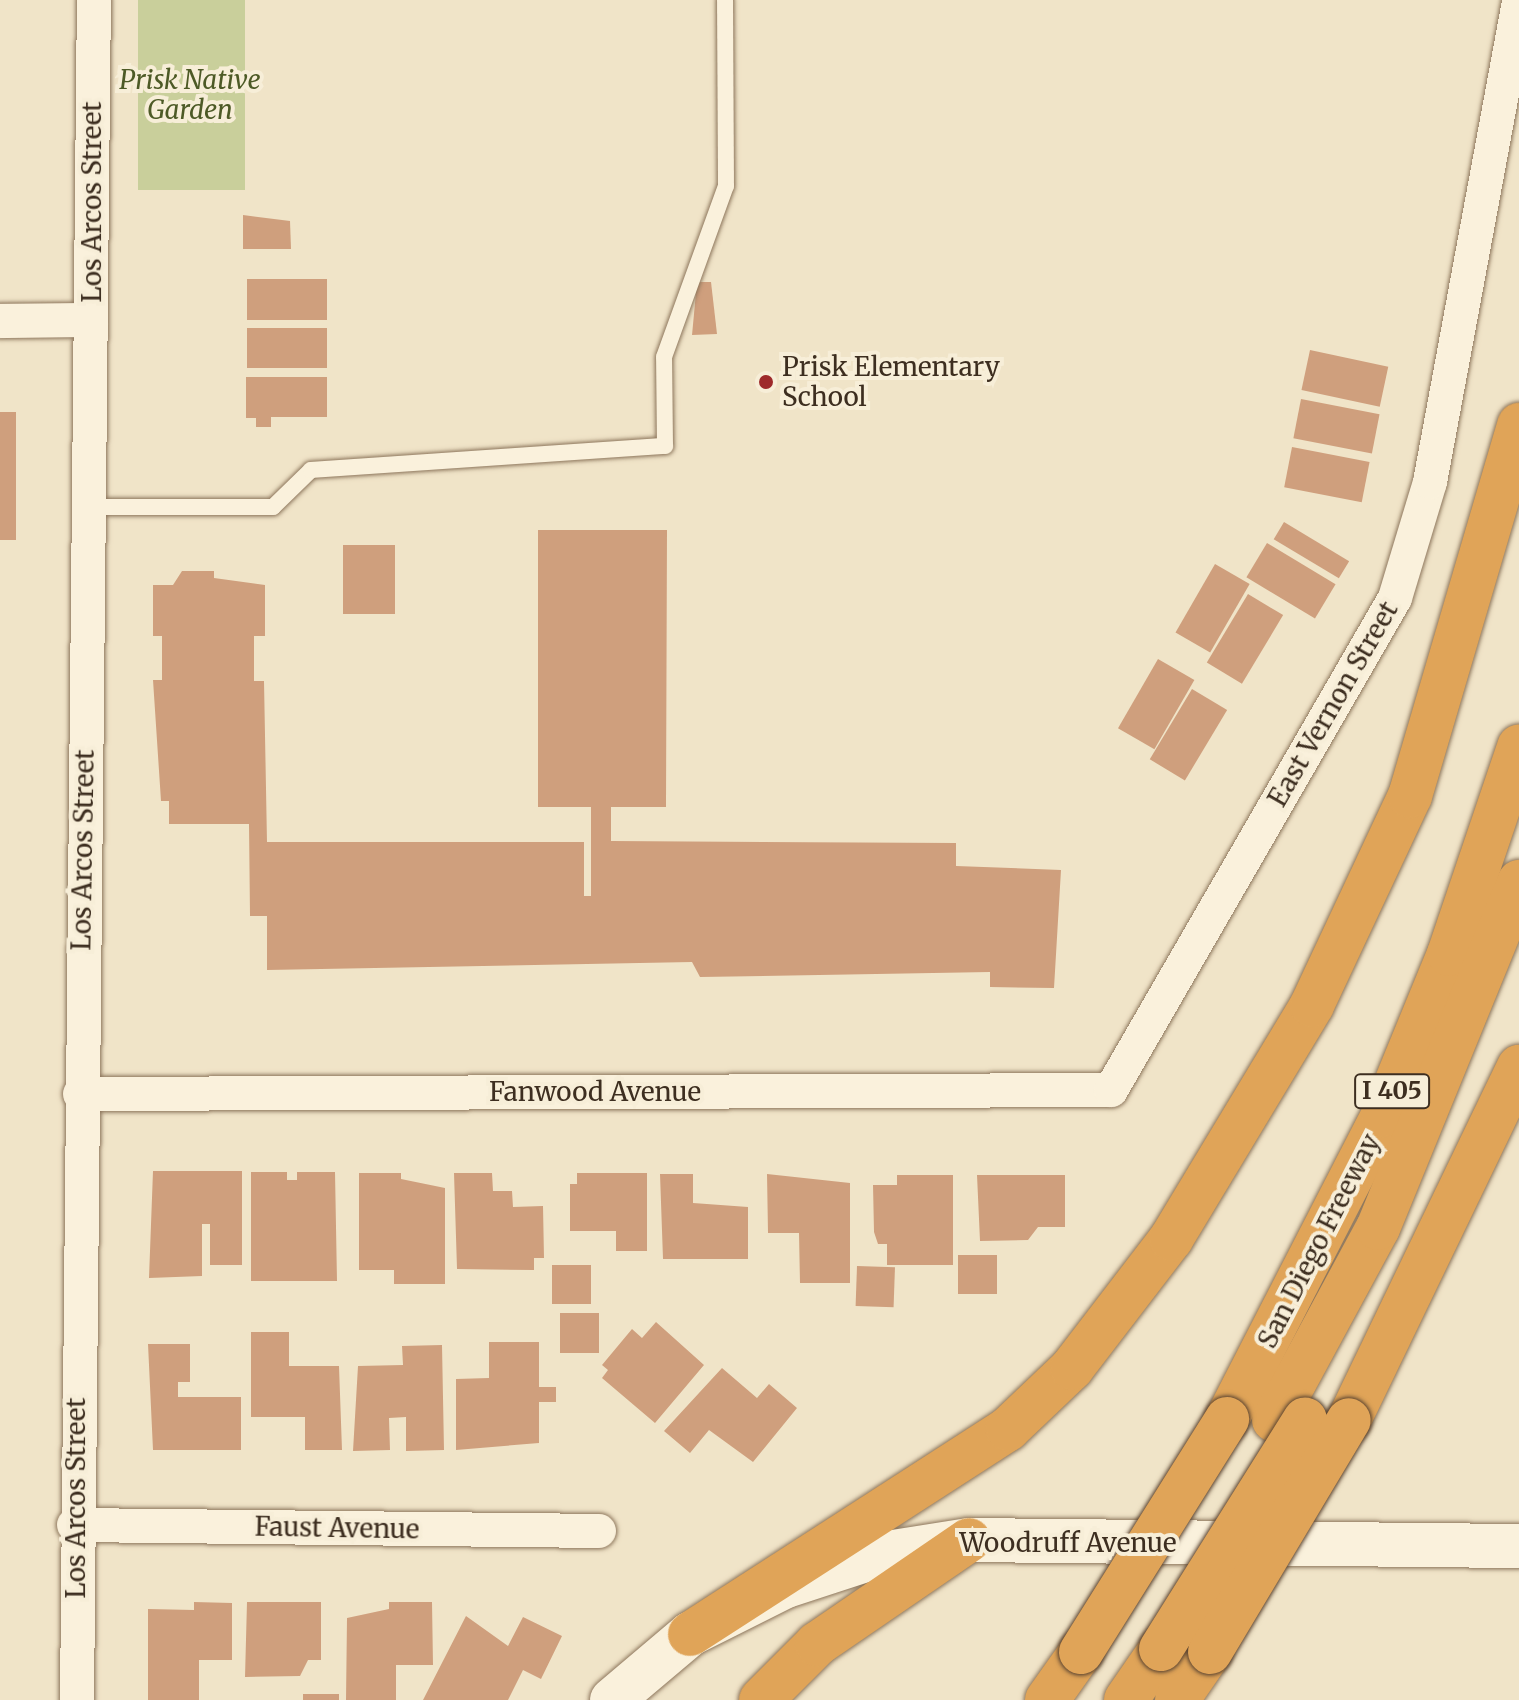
<!DOCTYPE html>
<html>
<head>
<meta charset="utf-8">
<style>
	body { margin:0 }
	#map { position:relative; width:1519px; height:1700px; overflow:hidden; background:#f0e4c8; font-family:Merriweather,serif }
	div>[style] { position:absolute }
	.green>* { inset:0; background:#c9cf9b; transform-origin:0 0 }
	.building>* { inset:0; background:#cf9f7d; transform-origin:0 0 }
	.roads { filter:drop-shadow(0 0 2px #8d765c) drop-shadow(0 0 2px #8d765c) }
	.lane>* { height:16px; margin:-8px; padding:0 8px; transform-origin:8px; border-radius:8px; background:#faf1dc }
	.street>* { height:34px; margin:-17px; padding:0 17px; transform-origin:17px; border-radius:17px; background:#faf1dc }
	.secondary>* { height:44px; margin:-22px; padding:0 22px; transform-origin:22px; border-radius:22px; background:#faf1dc }
	.highway>* { height:44px; margin:-22px; padding:0 22px; transform-origin:22px; border-radius:22px; background:#e0a458 }
	.bridges { filter:drop-shadow(0 0 2px #5b4430) drop-shadow(0 0 2px #5b4430) }
	.highway-bridge>* { height:44px; margin:-22px; padding:0 22px; transform-origin:22px; border-radius:22px; background:#e0a458 }
	.dots>* { width:22px; height:22px; translate:-50% -50%; box-sizing:border-box; border:4px solid #f7eed8; border-radius:50% }
	span { translate:-50% -50%; white-space:nowrap; text-align:center; line-height:1.15; -webkit-text-stroke:8px #f7eed8; paint-order:stroke }
	.shield-label span { padding:2px 6px; background:#f7eed8; border:2px solid; border-radius:6px; -webkit-text-stroke-width:0 }
	.shield-label { font-size:24px; color:#3d2e20; font-weight:700 }
	.park-label { font-size:26px; color:#4d5a26; font-style:italic }
	.street-label { font-size:26px; color:#3d2e20 }
	.poi-label { font-size:26px; color:#3d2e20 }
	.left { translate:0 -50%; text-align:left }
</style>
</head>
<body>
<div id="map">
	<div class="green">
		<i style="left:138px;top:0;width:107px;height:190px"></i>
	</div>
	<div class="building">
		<i style="clip-path:polygon(243px 215px,290px 221px,291px 249px,243px 249px)"></i>
		<i style="left:247px;top:279px;width:80px;height:41px"></i>
		<i style="clip-path:polygon(697px 282px,711px 282px,717px 334px,692px 335px)"></i>
		<i style="left:247px;top:328px;width:80px;height:40px"></i>
		<i style="left:1310px;top:350px;width:80px;height:41px;rotate:12deg"></i>
		<i style="clip-path:polygon(246px 377px,327px 377px,327px 417px,271px 417px,271px 427px,256px 427px,256px 418px,246px 418px)"></i>
		<i style="left:1301px;top:399px;width:80px;height:40px;rotate:11deg"></i>
		<i style="left:0;top:412px;width:16px;height:128px"></i>
		<i style="left:1292px;top:447px;width:79px;height:41px;rotate:11deg"></i>
		<i style="left:1284px;top:522px;width:76px;height:20px;rotate:31deg"></i>
		<i style="clip-path:polygon(538px 530px,667px 530px,666px 807px,611px 807px,611px 841px,956px 843px,956px 866px,1061px 870px,1054px 988px,990px 987px,990px 972px,700px 977px,692px 962px,267px 970px,267px 916px,250px 916px,249px 824px,169px 824px,169px 801px,161px 801px,153px 680px,162px 680px,162px 636px,153px 636px,153px 585px,173px 585px,182px 571px,214px 571px,214px 578px,265px 585px,265px 636px,254px 636px,254px 681px,264px 681px,267px 842px,584px 842px,584px 896px,591px 896px,591px 807px,538px 807px)"></i>
		<i style="left:1267px;top:543px;width:80px;height:40px;rotate:31deg"></i>
		<i style="left:343px;top:545px;width:52px;height:69px"></i>
		<i style="left:1215px;top:564px;width:40px;height:79px;rotate:30deg"></i>
		<i style="left:1248px;top:594px;width:41px;height:80px;rotate:31deg"></i>
		<i style="left:1158px;top:659px;width:42px;height:80px;rotate:30deg"></i>
		<i style="left:1192px;top:689px;width:41px;height:82px;rotate:31deg"></i>
		<i style="clip-path:polygon(153px 1171px,242px 1171px,242px 1265px,210px 1265px,210px 1224px,202px 1224px,202px 1276px,149px 1278px)"></i>
		<i style="clip-path:polygon(251px 1172px,287px 1172px,287px 1180px,297px 1180px,297px 1172px,335px 1172px,337px 1281px,251px 1281px)"></i>
		<i style="clip-path:polygon(359px 1173px,401px 1173px,401px 1179px,445px 1188px,445px 1284px,394px 1284px,394px 1270px,359px 1270px)"></i>
		<i style="clip-path:polygon(454px 1173px,492px 1173px,493px 1191px,512px 1191px,513px 1207px,543px 1206px,544px 1258px,534px 1258px,534px 1270px,457px 1269px)"></i>
		<i style="clip-path:polygon(577px 1173px,647px 1173px,647px 1251px,616px 1251px,616px 1231px,570px 1231px,570px 1184px,577px 1184px)"></i>
		<i style="clip-path:polygon(660px 1174px,693px 1174px,693px 1203px,748px 1207px,748px 1259px,663px 1259px)"></i>
		<i style="clip-path:polygon(767px 1174px,850px 1183px,850px 1283px,800px 1283px,799px 1233px,768px 1233px)"></i>
		<i style="clip-path:polygon(897px 1175px,953px 1175px,953px 1265px,887px 1265px,887px 1244px,878px 1244px,874px 1232px,873px 1185px,897px 1185px)"></i>
		<i style="clip-path:polygon(977px 1175px,1065px 1175px,1065px 1227px,1038px 1227px,1028px 1240px,980px 1241px)"></i>
		<i style="left:958px;top:1255px;width:39px;height:39px"></i>
		<i style="left:552px;top:1265px;width:39px;height:39px"></i>
		<i style="left:857px;top:1266px;width:38px;height:40px;rotate:2deg"></i>
		<i style="left:560px;top:1313px;width:39px;height:40px"></i>
		<i style="clip-path:polygon(656px 1322px,704px 1365px,655px 1423px,602px 1378px,608px 1370px,602px 1365px,632px 1329px,642px 1338px)"></i>
		<i style="clip-path:polygon(251px 1332px,289px 1332px,289px 1366px,339px 1366px,342px 1450px,305px 1450px,305px 1417px,251px 1417px)"></i>
		<i style="clip-path:polygon(489px 1342px,539px 1342px,539px 1387px,556px 1387px,556px 1402px,539px 1402px,539px 1443px,456px 1450px,456px 1379px,489px 1378px)"></i>
		<i style="clip-path:polygon(148px 1344px,190px 1344px,190px 1382px,178px 1382px,178px 1397px,241px 1397px,241px 1450px,153px 1450px)"></i>
		<i style="clip-path:polygon(442px 1345px,444px 1450px,406px 1451px,406px 1417px,389px 1418px,390px 1450px,353px 1451px,358px 1366px,403px 1365px,402px 1346px)"></i>
		<i style="clip-path:polygon(722px 1368px,757px 1398px,769px 1384px,797px 1408px,753px 1462px,709px 1430px,690px 1453px,664px 1431px)"></i>
		<i style="clip-path:polygon(194px 1602px,232px 1603px,232px 1660px,199px 1660px,199px 1700px,148px 1700px,148px 1609px,194px 1610px)"></i>
		<i style="clip-path:polygon(247px 1602px,321px 1602px,321px 1660px,308px 1660px,300px 1676px,245px 1677px)"></i>
		<i style="clip-path:polygon(389px 1602px,432px 1602px,433px 1665px,396px 1665px,396px 1700px,346px 1700px,347px 1618px,389px 1609px)"></i>
		<i style="clip-path:polygon(466px 1616px,508px 1646px,523px 1617px,562px 1636px,541px 1679px,523px 1670px,508px 1700px,423px 1700px)"></i>
		<i style="left:303px;top:1694px;width:36px;height:6px"></i>
	</div>
	<div class="roads">
		<div class="lane">
			<i style="left:88px;top:507px;width:185px"></i>
			<i style="left:273px;top:507px;width:53px;rotate:-44.2deg"></i>
			<i style="left:311px;top:470px;width:355px;rotate:-3.9deg"></i>
			<i style="left:665px;top:446px;width:89px;rotate:-90.6deg"></i>
			<i style="left:664px;top:357px;width:182px;rotate:-70.1deg"></i>
			<i style="left:726px;top:186px;width:186px;rotate:-90.3deg"></i>
		</div>
		<div class="street">
			<i style="left:0;top:321px;width:91px;rotate:-0.6deg"></i>
			<i style="left:80px;top:1094px;width:1031px;rotate:-0.22deg"></i>
			<i style="left:1111px;top:1090px;width:568px;rotate:-60deg"></i>
			<i style="left:1395px;top:598px;width:121px;rotate:-73.2deg"></i>
			<i style="left:1430px;top:482px;width:490px;rotate:-79.5deg"></i>
			<i style="left:74px;top:1525px;width:525px;rotate:0.65deg"></i>
			<i style="left:77px;top:1700px;width:1700px;rotate:-89.43deg"></i>
		</div>
		<div class="secondary">
			<i style="left:612px;top:1700px;width:102px;rotate:-40.2deg"></i>
			<i style="left:690px;top:1634px;width:107px;rotate:-26.6deg"></i>
			<i style="left:786px;top:1586px;width:106px;rotate:-18.1deg"></i>
			<i style="left:887px;top:1553px;width:83px;rotate:-9deg"></i>
			<i style="left:969px;top:1540px;width:550px;rotate:0.63deg"></i>
		</div>
		<div class="highway">
			<i style="left:1227px;top:1419px;width:342px;rotate:-62.8deg"></i>
			<i style="left:1383px;top:1115px;width:174px;rotate:-67.7deg"></i>
			<i style="left:1449px;top:954px;width:219px;rotate:-71.3deg"></i>
			<i style="left:1274px;top:1420px;width:218px;rotate:-61.6deg"></i>
			<i style="left:1378px;top:1228px;width:374px;rotate:-67.8deg"></i>
			<i style="left:1349px;top:1420px;width:392px;rotate:-64.3deg"></i>
			<i style="left:690px;top:1634px;width:378px;rotate:-32.8deg"></i>
			<i style="left:1008px;top:1429px;width:88px;rotate:-43.6deg"></i>
			<i style="left:1072px;top:1368px;width:163px;rotate:-52.5deg"></i>
			<i style="left:1171px;top:1239px;width:273px;rotate:-58.9deg"></i>
			<i style="left:1312px;top:1005px;width:231px;rotate:-64.9deg"></i>
			<i style="left:1410px;top:796px;width:387px;rotate:-73.6deg"></i>
			<i style="left:761px;top:1700px;width:79px;rotate:-45deg"></i>
			<i style="left:817px;top:1644px;width:184px;rotate:-34.4deg"></i>
			<i style="left:1047px;top:1700px;width:59px;rotate:-54.7deg"></i>
			<i style="left:1126px;top:1700px;width:62px;rotate:-55.5deg"></i>
			<i style="left:1177px;top:1700px;width:58px;rotate:-55.5deg"></i>
		</div>
	</div>
	<div class="bridges">
		<div class="highway-bridge">
			<i style="left:1161px;top:1649px;width:271px;rotate:-57.9deg"></i>
			<i style="left:1081px;top:1652px;width:275px;rotate:-57.9deg"></i>
			<i style="left:1210px;top:1652px;width:270px;rotate:-59.1deg"></i>
		</div>
	</div>
	<div class="dots">
		<i style="left:766px;top:382px;background:#9e2a2b"></i>
	</div>
	<div class="shield-label">
		<span style="left:1392px;top:1091px">I 405</span>
	</div>
	<div class="park-label">
		<span style="left:190px;top:95px">Prisk Native<br>Garden</span>
	</div>
	<div class="street-label">
		<span style="left:92px;top:202px;rotate:-90deg">Los Arcos Street</span>
		<span style="left:1333px;top:704px;rotate:-60deg">East Vernon Street</span>
		<span style="left:83px;top:850px;rotate:-89deg">Los Arcos Street</span>
		<span style="left:595px;top:1092px">Fanwood Avenue</span>
		<span style="left:1319px;top:1241px;rotate:-63deg">San Diego Freeway</span>
		<span style="left:76px;top:1498px;rotate:-90deg">Los Arcos Street</span>
		<span style="left:337px;top:1528px;rotate:1deg">Faust Avenue</span>
		<span style="left:1068px;top:1543px">Woodruff Avenue</span>
	</div>
	<div class="poi-label">
		<span class="left" style="left:782px;top:382px">Prisk Elementary<br>School</span>
	</div>
</div>
</body>
</html>
